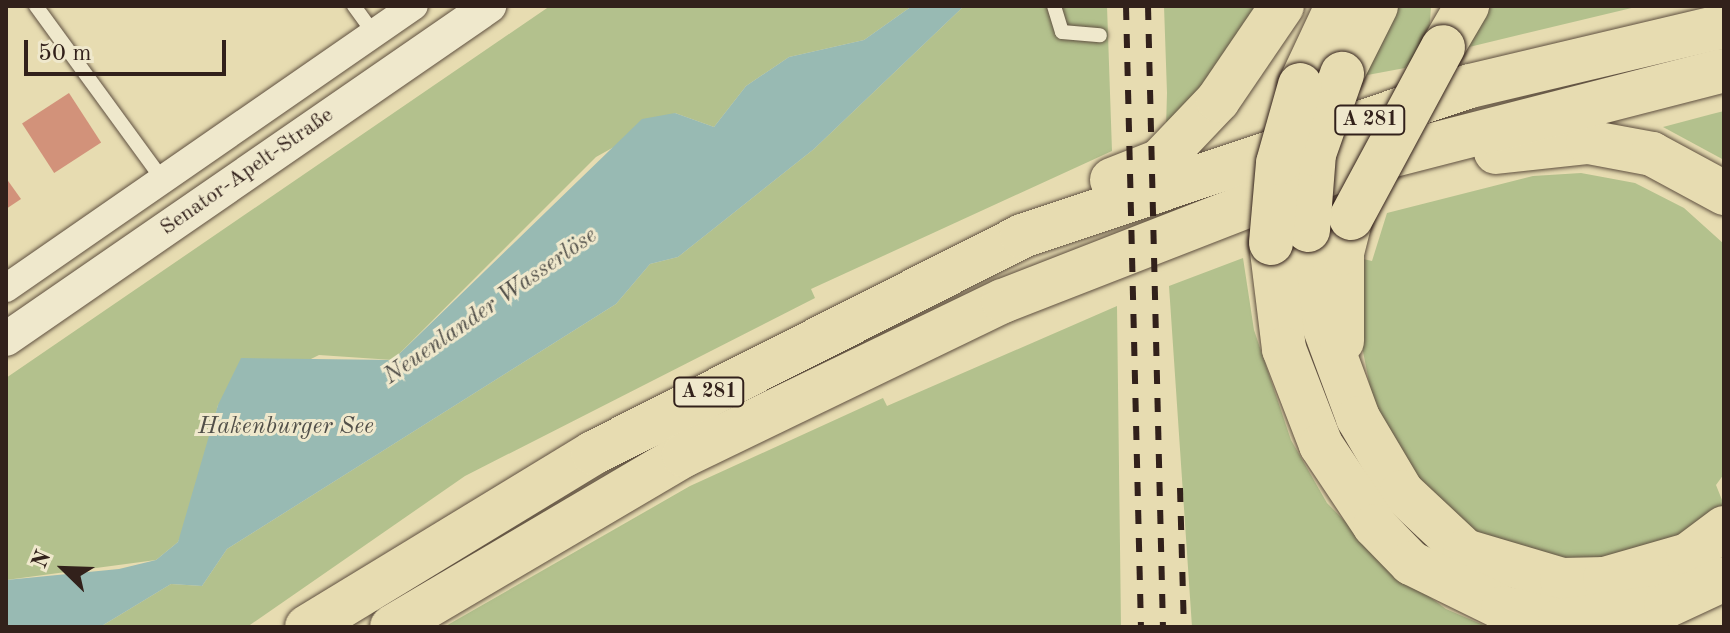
<!DOCTYPE html>
<html>
<head>
<meta charset="utf-8">
<style>
	body { margin:0 }
	#map { position:relative; width:1730px; height:633px; overflow:hidden; background:#e7dcb1; font-family:"Old Standard TT",serif }
	div>[style] { position:absolute }
	.green>* { inset:0; background:#b3c18d }
	.water>* { inset:0; background:#98bab3 }
	.building>* { inset:0; background:#d2927a; transform-origin:0 0 }
	.roads { filter:drop-shadow(0 0 2px #5f5040) drop-shadow(0 0 2px #5f5040) }
	.service>* { height:14px; margin:-7px; padding:0 7px; transform-origin:7px; border-radius:7px; background:#efe8cc }
	.minor>* { height:28px; margin:-14px; padding:0 14px; transform-origin:14px; border-radius:14px; background:#efe8cc }
	.tertiary>* { height:34px; margin:-17px; padding:0 17px; transform-origin:17px; border-radius:17px; background:#efe8cc }
	.motorway>* { height:44px; margin:-22px; padding:0 22px; transform-origin:22px; border-radius:22px; background:#e7dcb1 }
	.rail>* { height:6px; margin-top:-3px; transform-origin:0; background:repeating-linear-gradient(90deg,#32211b 0 14px,transparent 0 28px) }
	.bridges { filter:drop-shadow(0 0 2px #32211b) drop-shadow(0 0 2px #32211b) }
	.motorway-bridge>* { height:44px; margin:-22px; padding:0 22px; transform-origin:22px; border-radius:22px; background:#e7dcb1 }
	span { translate:-50% -50%; white-space:nowrap; text-align:center; line-height:1.15; -webkit-text-stroke:6px #efe8cc; paint-order:stroke }
	.shield-label span { padding:2px 6px; background:#efe8cc; border:2px solid; border-radius:6px; -webkit-text-stroke-width:0 }
	.shield-label { font-size:20px; color:#32211b; font-weight:700 }
	.street-label { font-size:22px; color:#32211b }
	.water-label { font-size:24px; color:#514f49; font-style:italic }
	.frame { position:absolute; inset:0; border:8px solid #32211b; pointer-events:none }
	.north { position:absolute; left:24px; top:529px; width:80px; height:80px; -webkit-text-stroke:6px #efe8cc; paint-order:stroke; rotate:293deg; font-size:22px; font-weight:700; line-height:32px; text-align:center; color:#32211b }
	.north::after { content:''; display:block; margin:auto; width:28px; height:36px; background:#32211b; clip-path:polygon(50% 0,100% 100%,50% 72%,0 100%) }
	.scale { position:absolute; left:24px; top:40px; width:202px; height:36px; box-sizing:border-box; border:4px solid #32211b; border-top:0; padding-left:10px; font-size:24px; line-height:28px; white-space:nowrap; color:#32211b; -webkit-text-stroke:6px #efe8cc; paint-order:stroke }
</style>
</head>
<body>
<div id="map">
	<div class="green">
		<i style="clip-path:polygon(550px 6px,912px 6px,864px 40px,789px 57px,746px 86px,714px 127px,675px 113px,596px 157px,393px 360px,319px 355px,218px 405px,193px 508px,178px 542px,156px 560px,6px 580px,6px 378px)"></i>
		<i style="clip-path:polygon(964px 6px,1107px 6px,1112px 151px,811px 289px,815px 298px,465px 476px,247px 627px,100px 627px,171px 584px,202px 586px,227px 549px,616px 304px,650px 264px,678px 257px,814px 149px)"></i>
		<i style="clip-path:polygon(1164px 6px,1269px 6px,1166px 128px,1167px 93px)"></i>
		<i style="clip-path:polygon(1399px 6px,1431px 6px,1429px 37px,1405px 68px,1362px 76px)"></i>
		<i style="clip-path:polygon(1490px 6px,1640px 6px,1465px 48px)"></i>
		<i style="clip-path:polygon(1724px 111px,1724px 160px,1663px 127px,1712px 114px)"></i>
		<i style="clip-path:polygon(1581px 173px,1635px 183px,1684px 208px,1724px 244px,1724px 474px,1716px 485px,1724px 505px,1661px 548px,1565px 563px,1464px 529px,1416px 482px,1385px 431px,1370px 387px,1359px 331px,1359px 258px,1372px 261px,1387px 213px,1533px 176px)"></i>
		<i style="clip-path:polygon(1243px 258px,1254px 330px,1291px 440px,1327px 503px,1393px 570px,1446px 609px,1488px 627px,1192px 627px,1169px 286px)"></i>
		<i style="clip-path:polygon(1117px 306px,1121px 627px,444px 627px,690px 486px,883px 398px,887px 406px)"></i>
	</div>
	<div class="water">
		<i style="clip-path:polygon(912px 6px,964px 6px,814px 149px,678px 257px,650px 264px,616px 304px,227px 549px,202px 586px,171px 584px,100px 627px,6px 627px,6px 580px,119px 569px,156px 560px,178px 542px,218px 405px,241px 358px,393px 360px,642px 119px,675px 113px,714px 127px,746px 86px,789px 57px,864px 40px)"></i>
	</div>
	<div class="building">
		<i style="left:69px;top:93px;width:59px;height:56px;rotate:57deg"></i>
		<i style="clip-path:polygon(6px 178px,21px 199px,6px 209px)"></i>
	</div>
	<div class="roads">
		<div class="service">
			<i style="left:36px;top:6px;width:215px;rotate:53.9deg"></i>
			<i style="left:354px;top:6px;width:34px;rotate:54deg"></i>
			<i style="left:1054px;top:6px;width:27px;rotate:73deg"></i>
			<i style="left:1062px;top:32px;width:38px;rotate:5deg"></i>
		</div>
		<div class="minor">
			<i style="left:6px;top:288px;width:496px;rotate:-34.7deg"></i>
		</div>
		<div class="tertiary">
			<i style="left:6px;top:339px;width:587px;rotate:-34.58deg"></i>
		</div>
		<div class="motorway">
			<i style="left:1443px;top:47px;width:48px;rotate:-59.7deg"></i>
			<i style="left:1342px;top:74px;width:76px;rotate:-63.4deg"></i>
			<i style="left:1300px;top:85px;width:87px;rotate:-64.9deg"></i>
			<i style="left:1496px;top:152px;width:93px;rotate:-6.2deg"></i>
			<i style="left:1588px;top:142px;width:65px;rotate:10.6deg"></i>
			<i style="left:1652px;top:154px;width:82px;rotate:28.4deg"></i>
			<i style="left:1112px;top:180px;width:52px;rotate:-21.6deg"></i>
			<i style="left:1160px;top:161px;width:84px;rotate:-46.4deg"></i>
			<i style="left:1218px;top:100px;width:114px;rotate:-55.8deg"></i>
			<i style="left:1308px;top:230px;width:58px;rotate:88deg"></i>
			<i style="left:1310px;top:288px;width:139px;rotate:69.7deg"></i>
			<i style="left:1358px;top:418px;width:86px;rotate:59.3deg"></i>
			<i style="left:1402px;top:492px;width:86px;rotate:43.1deg"></i>
			<i style="left:1465px;top:551px;width:101px;rotate:16.6deg"></i>
			<i style="left:1562px;top:580px;width:43px;rotate:-1.3deg"></i>
			<i style="left:1605px;top:579px;width:86px;rotate:-16.1deg"></i>
			<i style="left:1688px;top:555px;width:45px;rotate:-36.9deg"></i>
			<i style="left:1271px;top:243px;width:107px;rotate:83deg"></i>
			<i style="left:1284px;top:349px;width:103px;rotate:68.9deg"></i>
			<i style="left:1321px;top:445px;width:97px;rotate:56.3deg"></i>
			<i style="left:1375px;top:526px;width:52px;rotate:45.8deg"></i>
			<i style="left:1411px;top:563px;width:102px;rotate:26.1deg"></i>
			<i style="left:1503px;top:608px;width:58px;rotate:12.8deg"></i>
			<i style="left:1560px;top:621px;width:107px;rotate:-8.1deg"></i>
			<i style="left:1666px;top:606px;width:64px;rotate:-25deg"></i>
			<i style="left:1342px;top:341px;width:88px;rotate:-90deg"></i>
			<i style="left:1342px;top:253px;width:36px;rotate:-76deg"></i>
			<i style="left:307px;top:627px;width:335px;rotate:-31.3deg"></i>
			<i style="left:593px;top:453px;width:481px;rotate:-26.8deg"></i>
			<i style="left:1022px;top:236px;width:472px;rotate:-18.5deg"></i>
			<i style="left:1470px;top:86px;width:261px;rotate:-13.3deg"></i>
			<i style="left:392px;top:627px;width:339px;rotate:-30.5deg"></i>
			<i style="left:684px;top:455px;width:354px;rotate:-25.8deg"></i>
			<i style="left:1003px;top:301px;width:369px;rotate:-21.3deg"></i>
			<i style="left:1347px;top:167px;width:389px;rotate:-14.4deg"></i>
		</div>
	</div>
	<div class="rail">
		<i style="left:1126px;top:6px;width:621px;rotate:88.62deg"></i>
		<i style="left:1148px;top:6px;width:621px;rotate:88.62deg"></i>
		<i style="left:1180px;top:488px;width:139px;rotate:88.4deg"></i>
	</div>
	<div class="bridges">
		<div class="motorway-bridge">
			<i style="left:1351px;top:218px;width:194px;rotate:-61.7deg"></i>
			<i style="left:1308px;top:230px;width:76px;rotate:-85.5deg"></i>
			<i style="left:1314px;top:154px;width:85px;rotate:-70.7deg"></i>
			<i style="left:1271px;top:243px;width:80px;rotate:-85deg"></i>
			<i style="left:1278px;top:163px;width:81px;rotate:-74.2deg"></i>
		</div>
	</div>
	<div class="shield-label">
		<span style="left:1370px;top:120px">A 281</span>
		<span style="left:709px;top:392px">A 281</span>
	</div>
	<div class="street-label">
		<span style="left:247px;top:172px;rotate:-35deg">Senator-Apelt-Straße</span>
	</div>
	<div class="water-label">
		<span style="left:491px;top:307px;rotate:-35deg">Neuenlander Wasserlöse</span>
		<span style="left:286px;top:428px">Hakenburger See</span>
	</div>
	<div class="frame"></div>
	<div class="north">N</div>
	<div class="scale">50 m</div>
</div>
</body>
</html>
